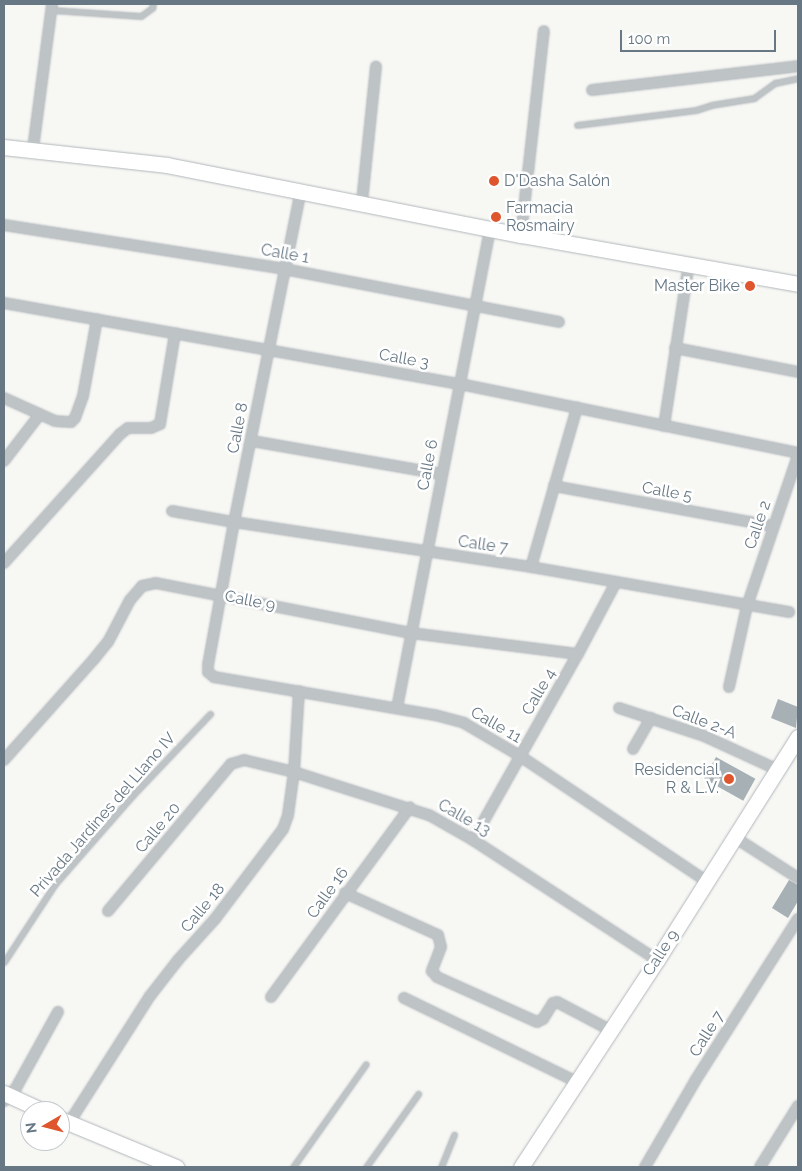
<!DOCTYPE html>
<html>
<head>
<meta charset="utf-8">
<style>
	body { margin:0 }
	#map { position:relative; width:802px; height:1171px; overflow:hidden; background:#f7f7f4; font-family:Raleway,sans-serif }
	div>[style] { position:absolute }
	.building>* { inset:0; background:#a7b0b5; transform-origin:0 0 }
	.roads { filter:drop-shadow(0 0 1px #b1b7bb) drop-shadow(0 0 1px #b1b7bb) }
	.lane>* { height:5px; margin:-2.5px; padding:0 2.5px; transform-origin:2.5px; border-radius:2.5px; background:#bec3c6 }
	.street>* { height:10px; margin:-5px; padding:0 5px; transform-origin:5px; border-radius:5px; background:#bec3c6 }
	.secondary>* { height:15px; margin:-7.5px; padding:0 7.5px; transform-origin:7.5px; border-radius:7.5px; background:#fff }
	.dots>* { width:14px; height:14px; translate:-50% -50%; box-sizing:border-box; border:2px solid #fff; border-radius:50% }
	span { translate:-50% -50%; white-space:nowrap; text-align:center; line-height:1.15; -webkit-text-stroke:5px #fff; paint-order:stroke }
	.poi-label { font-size:16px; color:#677884 }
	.left { translate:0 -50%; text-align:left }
	.right { translate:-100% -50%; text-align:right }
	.street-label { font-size:16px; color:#677884 }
	.frame { position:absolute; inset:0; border:5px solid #677884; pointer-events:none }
	.north { position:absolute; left:20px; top:1101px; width:50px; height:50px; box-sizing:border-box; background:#fff; border:1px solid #c2c9ce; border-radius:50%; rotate:262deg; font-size:14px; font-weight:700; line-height:20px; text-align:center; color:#677884 }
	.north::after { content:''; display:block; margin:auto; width:18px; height:22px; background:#de552e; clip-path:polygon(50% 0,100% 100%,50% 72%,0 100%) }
	.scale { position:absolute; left:620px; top:30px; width:156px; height:22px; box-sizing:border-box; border:2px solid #677884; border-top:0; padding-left:6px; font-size:15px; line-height:18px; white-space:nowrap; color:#677884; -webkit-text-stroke:4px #fff; paint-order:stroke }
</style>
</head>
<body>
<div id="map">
	<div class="building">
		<i style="clip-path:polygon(778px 699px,798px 707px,796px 728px,771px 718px)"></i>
		<i style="left:716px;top:757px;width:45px;height:25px;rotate:29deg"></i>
		<i style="clip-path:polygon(789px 880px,798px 885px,798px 901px,788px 918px,772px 908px)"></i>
	</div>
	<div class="roads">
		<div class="lane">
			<i style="left:52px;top:10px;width:89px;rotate:3.9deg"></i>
			<i style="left:141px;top:16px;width:14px;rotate:-36deg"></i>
			<i style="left:152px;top:8px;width:4px;rotate:-76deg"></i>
			<i style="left:577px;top:125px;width:120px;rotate:-7.2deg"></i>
			<i style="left:696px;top:110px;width:16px;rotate:-18deg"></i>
			<i style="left:711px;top:105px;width:44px;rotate:-9.2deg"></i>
			<i style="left:754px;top:98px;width:26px;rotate:-36deg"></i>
			<i style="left:775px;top:83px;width:24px;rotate:-12deg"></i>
			<i style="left:4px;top:962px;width:93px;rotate:-56.8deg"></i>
			<i style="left:55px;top:884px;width:118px;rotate:-48.8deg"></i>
			<i style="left:133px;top:795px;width:112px;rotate:-46.5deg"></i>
			<i style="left:293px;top:1167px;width:126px;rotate:-54.7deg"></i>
			<i style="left:366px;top:1167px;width:90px;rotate:-54.5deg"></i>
			<i style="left:441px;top:1167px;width:35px;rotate:-68deg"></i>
		</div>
		<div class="street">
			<i style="left:592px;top:90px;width:207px;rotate:-6.6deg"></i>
			<i style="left:33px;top:149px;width:146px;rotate:-82.5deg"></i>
			<i style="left:301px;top:190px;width:339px;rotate:101.4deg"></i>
			<i style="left:234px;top:522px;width:145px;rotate:100.3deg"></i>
			<i style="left:208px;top:665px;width:7px;rotate:90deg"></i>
			<i style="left:208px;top:672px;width:8px;rotate:40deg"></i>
			<i style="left:214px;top:677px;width:224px;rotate:9.8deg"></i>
			<i style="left:435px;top:715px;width:30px;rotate:15deg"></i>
			<i style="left:464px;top:723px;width:65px;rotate:30.5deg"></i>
			<i style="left:520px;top:756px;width:224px;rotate:33.9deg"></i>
			<i style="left:362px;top:202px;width:136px;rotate:-84.1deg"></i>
			<i style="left:4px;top:225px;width:283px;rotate:8.9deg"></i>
			<i style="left:284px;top:269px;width:280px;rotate:10.9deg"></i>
			<i style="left:521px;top:235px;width:205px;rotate:-83.6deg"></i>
			<i style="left:4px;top:303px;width:463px;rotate:10.1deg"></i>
			<i style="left:460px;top:384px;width:345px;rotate:11.5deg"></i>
			<i style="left:675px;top:348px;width:125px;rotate:11deg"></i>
			<i style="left:4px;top:398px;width:56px;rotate:24.3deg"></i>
			<i style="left:55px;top:421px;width:16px;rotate:4deg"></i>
			<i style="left:71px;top:422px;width:6px;rotate:-45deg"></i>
			<i style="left:75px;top:418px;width:23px;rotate:-70deg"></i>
			<i style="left:83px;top:396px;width:78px;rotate:-79.7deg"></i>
			<i style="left:664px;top:426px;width:165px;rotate:-81.3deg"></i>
			<i style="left:252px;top:441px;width:192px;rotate:9.9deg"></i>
			<i style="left:4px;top:461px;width:59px;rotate:-52.5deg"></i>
			<i style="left:554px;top:486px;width:223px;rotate:10.4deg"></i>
			<i style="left:172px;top:511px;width:63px;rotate:10.1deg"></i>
			<i style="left:234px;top:522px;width:300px;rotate:8.6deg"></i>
			<i style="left:531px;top:567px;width:262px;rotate:9.9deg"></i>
			<i style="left:4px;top:563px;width:173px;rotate:-48deg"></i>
			<i style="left:120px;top:434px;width:10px;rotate:-37deg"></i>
			<i style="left:128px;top:428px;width:23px"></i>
			<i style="left:151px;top:428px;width:10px;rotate:-24deg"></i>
			<i style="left:160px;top:424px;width:92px;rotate:-80.6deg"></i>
			<i style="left:531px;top:567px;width:166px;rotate:-73.9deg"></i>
			<i style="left:729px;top:687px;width:83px;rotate:-77.5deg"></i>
			<i style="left:747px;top:606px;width:159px;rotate:-71.3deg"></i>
			<i style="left:397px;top:708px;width:489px;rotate:-79deg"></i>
			<i style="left:619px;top:708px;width:89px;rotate:18.2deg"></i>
			<i style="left:704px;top:736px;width:79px;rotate:24.6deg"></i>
			<i style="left:633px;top:749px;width:36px;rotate:-60deg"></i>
			<i style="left:4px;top:760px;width:135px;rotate:-48.3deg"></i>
			<i style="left:94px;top:659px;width:22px;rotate:-51deg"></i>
			<i style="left:108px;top:642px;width:47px;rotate:-62.4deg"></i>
			<i style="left:130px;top:600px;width:18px;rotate:-49deg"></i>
			<i style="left:142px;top:586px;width:14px;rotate:-12deg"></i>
			<i style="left:156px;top:583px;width:260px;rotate:11.1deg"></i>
			<i style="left:411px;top:633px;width:168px;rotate:7.2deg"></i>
			<i style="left:734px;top:837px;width:76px;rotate:32.6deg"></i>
			<i style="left:473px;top:840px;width:214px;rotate:-60.6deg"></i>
			<i style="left:578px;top:654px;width:79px;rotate:-62.1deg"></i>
			<i style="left:345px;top:893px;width:102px;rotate:24.3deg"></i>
			<i style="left:438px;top:935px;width:12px;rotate:76deg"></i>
			<i style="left:441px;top:947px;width:26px;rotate:111deg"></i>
			<i style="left:432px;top:971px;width:8px;rotate:50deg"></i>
			<i style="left:437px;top:977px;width:110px;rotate:24.2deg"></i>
			<i style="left:537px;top:1022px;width:7px;rotate:-27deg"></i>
			<i style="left:543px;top:1019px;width:19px;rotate:-58deg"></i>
			<i style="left:553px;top:1003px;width:4px;rotate:-14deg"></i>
			<i style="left:557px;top:1002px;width:60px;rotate:27.8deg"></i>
			<i style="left:108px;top:911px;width:192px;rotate:-50.1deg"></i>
			<i style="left:231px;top:764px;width:14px;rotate:-17deg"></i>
			<i style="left:244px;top:760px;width:51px;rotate:13.5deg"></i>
			<i style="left:294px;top:772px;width:142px;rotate:17.7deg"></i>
			<i style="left:429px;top:815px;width:51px;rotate:29.6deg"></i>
			<i style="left:473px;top:840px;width:220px;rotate:33.1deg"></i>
			<i style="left:271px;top:997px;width:235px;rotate:-53.8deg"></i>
			<i style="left:404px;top:998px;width:192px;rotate:25.9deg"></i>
			<i style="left:4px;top:1101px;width:18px;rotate:-47deg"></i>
			<i style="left:16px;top:1088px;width:87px;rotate:-61.1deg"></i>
			<i style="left:69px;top:1123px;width:151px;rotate:-57.5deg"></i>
			<i style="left:150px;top:996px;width:46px;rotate:-52.1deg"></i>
			<i style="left:178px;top:960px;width:55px;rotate:-47.9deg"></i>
			<i style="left:215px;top:919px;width:113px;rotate:-52.9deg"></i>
			<i style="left:283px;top:829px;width:15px;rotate:-70deg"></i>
			<i style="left:288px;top:815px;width:43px;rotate:-82.1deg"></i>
			<i style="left:294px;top:772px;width:81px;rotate:-86.5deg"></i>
			<i style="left:645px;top:1167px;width:99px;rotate:-59.8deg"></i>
			<i style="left:695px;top:1081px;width:192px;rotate:-57.6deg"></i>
			<i style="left:760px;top:1167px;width:72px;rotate:-58.1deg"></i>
		</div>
		<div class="secondary">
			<i style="left:4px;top:147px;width:164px;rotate:6.3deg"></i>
			<i style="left:167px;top:165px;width:361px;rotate:11.2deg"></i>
			<i style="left:521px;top:235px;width:281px;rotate:10deg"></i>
			<i style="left:4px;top:1093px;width:43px;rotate:24.8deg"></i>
			<i style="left:60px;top:1119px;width:126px;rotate:22.5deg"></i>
			<i style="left:521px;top:1167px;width:248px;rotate:-56.7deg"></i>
			<i style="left:657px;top:960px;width:264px;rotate:-57.7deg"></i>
		</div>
	</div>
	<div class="dots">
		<i style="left:494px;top:181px;background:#de552e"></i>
		<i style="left:496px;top:217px;background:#de552e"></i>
		<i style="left:750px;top:286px;background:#de552e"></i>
		<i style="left:729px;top:779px;background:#de552e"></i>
	</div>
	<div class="poi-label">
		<span class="left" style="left:504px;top:181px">D'Dasha Salón</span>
		<span class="left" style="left:506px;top:217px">Farmacia<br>Rosmairy</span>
		<span class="right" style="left:740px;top:286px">Master Bike</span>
		<span class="right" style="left:719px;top:779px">Residencial<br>R &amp; L.V.</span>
	</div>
	<div class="street-label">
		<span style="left:285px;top:254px;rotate:10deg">Calle 1</span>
		<span style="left:404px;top:359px;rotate:10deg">Calle 3</span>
		<span style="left:238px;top:428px;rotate:-79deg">Calle 8</span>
		<span style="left:428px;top:465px;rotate:-79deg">Calle 6</span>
		<span style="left:667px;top:492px;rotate:10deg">Calle 5</span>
		<span style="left:758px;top:525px;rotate:-71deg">Calle 2</span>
		<span style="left:483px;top:545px;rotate:8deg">Calle 7</span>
		<span style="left:250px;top:601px;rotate:11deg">Calle 9</span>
		<span style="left:539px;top:692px;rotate:-60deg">Calle 4</span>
		<span style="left:704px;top:722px;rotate:21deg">Calle 2-A</span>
		<span style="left:496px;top:725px;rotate:30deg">Calle 11</span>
		<span style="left:103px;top:815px;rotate:-49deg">Privada Jardines del Llano IV</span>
		<span style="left:464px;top:818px;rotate:30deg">Calle 13</span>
		<span style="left:158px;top:828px;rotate:-50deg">Calle 20</span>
		<span style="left:328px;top:893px;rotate:-54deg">Calle 16</span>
		<span style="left:203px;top:908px;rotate:-50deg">Calle 18</span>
		<span style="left:661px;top:953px;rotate:-57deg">Calle 9</span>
		<span style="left:707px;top:1034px;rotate:-58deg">Calle 7</span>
	</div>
	<div class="frame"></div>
	<div class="north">N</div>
	<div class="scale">100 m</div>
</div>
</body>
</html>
